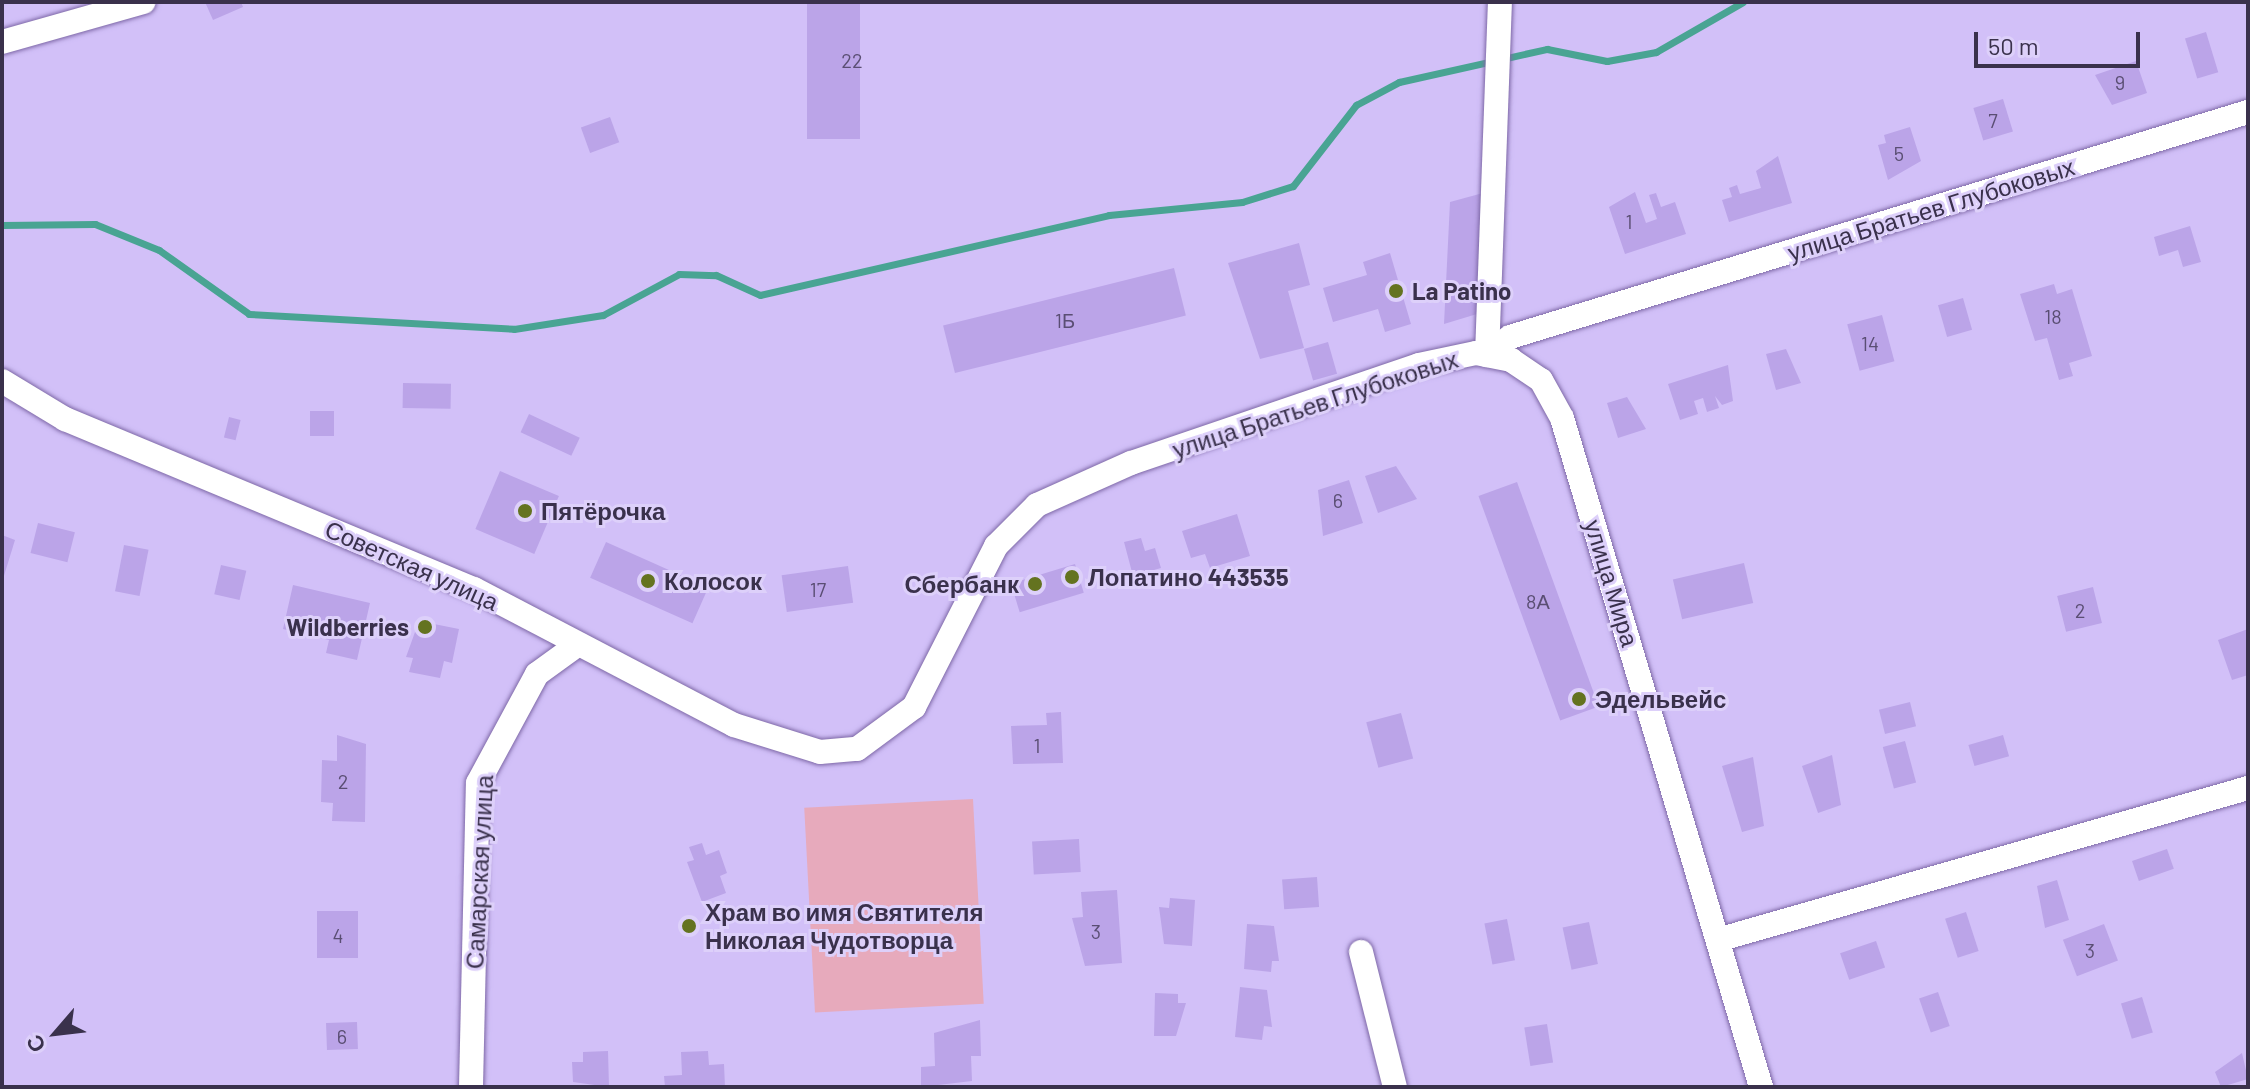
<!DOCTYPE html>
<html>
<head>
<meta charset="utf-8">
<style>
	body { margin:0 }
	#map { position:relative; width:2250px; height:1089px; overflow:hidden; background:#d2c0f8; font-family:Barlow,sans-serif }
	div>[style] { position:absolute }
	.green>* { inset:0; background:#e7aabc; transform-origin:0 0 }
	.stream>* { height:7px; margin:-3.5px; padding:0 3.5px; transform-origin:3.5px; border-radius:3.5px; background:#49a493 }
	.building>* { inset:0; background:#bba4e8; transform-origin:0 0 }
	.roads { filter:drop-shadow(0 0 2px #7e68a7) drop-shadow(0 0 2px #7e68a7) }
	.minor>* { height:24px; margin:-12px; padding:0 12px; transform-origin:12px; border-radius:12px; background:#fff }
	.dots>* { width:22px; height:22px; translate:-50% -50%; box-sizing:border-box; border:4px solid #ddd0fa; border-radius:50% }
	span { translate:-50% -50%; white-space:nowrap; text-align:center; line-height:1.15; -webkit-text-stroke:6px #ddd0fa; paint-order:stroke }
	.number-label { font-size:20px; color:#5a4e73 }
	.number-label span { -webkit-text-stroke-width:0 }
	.street-label { font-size:24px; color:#3a314c }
	.poi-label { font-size:24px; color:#3a314c; font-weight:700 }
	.left { translate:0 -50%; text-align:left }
	.right { translate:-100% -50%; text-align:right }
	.frame { position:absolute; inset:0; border:4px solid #3a314c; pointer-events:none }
	.north { position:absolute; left:16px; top:993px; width:80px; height:80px; -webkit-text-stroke:6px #ddd0fa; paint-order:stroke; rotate:242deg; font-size:22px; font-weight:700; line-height:32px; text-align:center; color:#3a314c }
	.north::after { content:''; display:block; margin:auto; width:28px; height:36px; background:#3a314c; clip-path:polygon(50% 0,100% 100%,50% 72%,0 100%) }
	.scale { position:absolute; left:1974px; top:32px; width:166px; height:36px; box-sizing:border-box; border:4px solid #3a314c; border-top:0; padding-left:10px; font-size:24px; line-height:28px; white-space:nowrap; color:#3a314c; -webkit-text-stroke:6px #ddd0fa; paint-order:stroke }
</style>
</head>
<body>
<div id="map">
	<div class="green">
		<i style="left:973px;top:799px;width:205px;height:169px;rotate:87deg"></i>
	</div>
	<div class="stream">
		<i style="left:2px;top:225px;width:93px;rotate:-0.6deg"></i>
		<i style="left:95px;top:224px;width:69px;rotate:22.1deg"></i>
		<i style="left:159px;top:250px;width:110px;rotate:35.4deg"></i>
		<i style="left:249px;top:314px;width:265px;rotate:3.2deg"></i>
		<i style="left:514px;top:329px;width:90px;rotate:-8.9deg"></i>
		<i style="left:603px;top:315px;width:86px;rotate:-28.3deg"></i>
		<i style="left:679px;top:274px;width:37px;rotate:2deg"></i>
		<i style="left:716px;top:275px;width:48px;rotate:24.4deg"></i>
		<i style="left:760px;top:295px;width:358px;rotate:-12.9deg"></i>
		<i style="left:1109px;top:215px;width:134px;rotate:-5.6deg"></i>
		<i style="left:1242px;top:202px;width:53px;rotate:-17.4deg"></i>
		<i style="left:1293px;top:186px;width:103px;rotate:-52.1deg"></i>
		<i style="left:1356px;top:105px;width:49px;rotate:-28.1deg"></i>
		<i style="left:1399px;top:82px;width:152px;rotate:-12.6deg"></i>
		<i style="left:1547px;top:49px;width:61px;rotate:11.3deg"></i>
		<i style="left:1607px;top:61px;width:50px;rotate:-10.4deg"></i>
		<i style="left:1656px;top:52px;width:100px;rotate:-29.9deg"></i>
	</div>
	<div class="building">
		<i style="clip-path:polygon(205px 2px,241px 2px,243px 7px,213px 20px)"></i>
		<i style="left:807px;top:2px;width:53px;height:137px"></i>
		<i style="left:2206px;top:32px;width:42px;height:22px;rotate:73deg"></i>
		<i style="clip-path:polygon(2136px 61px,2147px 93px,2112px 105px,2095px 75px)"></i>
		<i style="left:2003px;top:99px;width:34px;height:31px;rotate:73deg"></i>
		<i style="left:610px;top:117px;width:27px;height:31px;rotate:70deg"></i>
		<i style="clip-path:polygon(1910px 127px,1921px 161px,1888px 180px,1878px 145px,1886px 143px,1884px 135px)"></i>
		<i style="clip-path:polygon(1778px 156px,1792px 203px,1729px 222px,1722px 200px,1732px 197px,1729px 188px,1737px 185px,1740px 194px,1761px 188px,1756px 171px)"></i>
		<i style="clip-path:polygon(1635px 192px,1646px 223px,1657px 219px,1649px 195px,1656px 193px,1661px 207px,1675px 202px,1686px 234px,1625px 254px,1609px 207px)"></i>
		<i style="clip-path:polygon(1483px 193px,1477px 314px,1444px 324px,1450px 202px)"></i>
		<i style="clip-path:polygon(2190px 226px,2201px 262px,2183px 267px,2178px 250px,2159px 256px,2154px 237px)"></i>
		<i style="clip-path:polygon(1299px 243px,1310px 285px,1288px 291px,1304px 348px,1260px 359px,1228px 263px)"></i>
		<i style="clip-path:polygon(1390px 253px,1411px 324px,1385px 332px,1378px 309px,1333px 322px,1323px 288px,1367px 275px,1363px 262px)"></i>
		<i style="left:1174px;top:268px;width:49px;height:238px;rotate:76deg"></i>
		<i style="clip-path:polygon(2054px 284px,2057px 294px,2072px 289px,2092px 356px,2069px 363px,2073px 376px,2059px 380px,2047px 338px,2035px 341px,2020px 294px)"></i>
		<i style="left:1963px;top:298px;width:33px;height:26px;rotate:74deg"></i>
		<i style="left:1882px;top:315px;width:48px;height:36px;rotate:75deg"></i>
		<i style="left:1328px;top:342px;width:33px;height:25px;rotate:74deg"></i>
		<i style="clip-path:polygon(1786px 349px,1801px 383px,1776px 390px,1766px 354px)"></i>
		<i style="clip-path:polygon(1728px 365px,1733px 401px,1722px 405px,1715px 396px,1719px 408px,1707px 412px,1703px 398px,1694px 401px,1698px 414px,1680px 420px,1668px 384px)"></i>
		<i style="left:403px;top:383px;width:48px;height:25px;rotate:1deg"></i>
		<i style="clip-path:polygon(1627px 397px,1646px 429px,1618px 438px,1607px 403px)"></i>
		<i style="left:310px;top:411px;width:24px;height:25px"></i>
		<i style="left:529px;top:414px;width:56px;height:20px;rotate:25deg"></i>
		<i style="left:229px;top:417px;width:12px;height:21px;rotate:14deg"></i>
		<i style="clip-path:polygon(1396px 466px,1417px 499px,1378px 513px,1365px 476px)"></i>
		<i style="left:500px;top:471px;width:64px;height:63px;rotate:23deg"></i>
		<i style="clip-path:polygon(1349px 480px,1363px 523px,1323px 536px,1318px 490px)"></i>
		<i style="left:1517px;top:482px;width:239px;height:41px;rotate:70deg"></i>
		<i style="clip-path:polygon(1237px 514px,1250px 556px,1210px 568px,1205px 554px,1191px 558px,1182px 531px)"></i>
		<i style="left:38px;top:523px;width:38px;height:31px;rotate:14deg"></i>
		<i style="clip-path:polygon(2px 535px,15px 540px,3px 579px,2px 579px)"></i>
		<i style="clip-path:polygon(1141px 538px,1145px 551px,1155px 548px,1161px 568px,1133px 576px,1124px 542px)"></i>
		<i style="left:606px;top:542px;width:112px;height:39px;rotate:24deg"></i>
		<i style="left:124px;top:545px;width:25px;height:47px;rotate:11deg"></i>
		<i style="left:1744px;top:563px;width:41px;height:73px;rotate:77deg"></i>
		<i style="left:1075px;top:564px;width:30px;height:67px;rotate:73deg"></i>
		<i style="left:221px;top:565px;width:26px;height:30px;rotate:13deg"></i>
		<i style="left:848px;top:566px;width:37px;height:67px;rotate:82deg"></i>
		<i style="clip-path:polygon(293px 585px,370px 603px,357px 660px,326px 653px,329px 640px,283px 629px)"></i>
		<i style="left:2093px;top:587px;width:37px;height:37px;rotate:76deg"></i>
		<i style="clip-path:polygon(419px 621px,459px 629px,452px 663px,444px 661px,440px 678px,409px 672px,413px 658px,406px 657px)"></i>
		<i style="clip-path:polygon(2248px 629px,2248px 675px,2232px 680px,2218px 640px)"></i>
		<i style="left:1910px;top:702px;width:25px;height:32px;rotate:76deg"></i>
		<i style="clip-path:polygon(1061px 712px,1063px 763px,1013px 764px,1011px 726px,1047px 725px,1046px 713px)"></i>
		<i style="left:1401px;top:713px;width:47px;height:36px;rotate:75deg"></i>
		<i style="clip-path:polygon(337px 735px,366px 744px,365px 822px,332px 821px,333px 803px,321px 802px,322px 760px,337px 761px)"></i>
		<i style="left:2003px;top:735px;width:22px;height:36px;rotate:74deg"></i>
		<i style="left:1905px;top:741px;width:43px;height:23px;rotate:75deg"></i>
		<i style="clip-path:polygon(1832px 755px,1841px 805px,1818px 813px,1802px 766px)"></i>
		<i style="clip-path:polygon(1753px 757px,1764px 826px,1742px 832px,1722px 766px)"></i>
		<i style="left:1079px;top:839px;width:33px;height:47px;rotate:87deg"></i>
		<i style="clip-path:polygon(702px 843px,706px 855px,719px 850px,727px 873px,720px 876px,726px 893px,702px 902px,687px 862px,694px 860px,689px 847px)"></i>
		<i style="left:2167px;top:849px;width:21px;height:37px;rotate:71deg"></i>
		<i style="left:1317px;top:877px;width:30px;height:35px;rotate:86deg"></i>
		<i style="clip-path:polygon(2057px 880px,2069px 920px,2045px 928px,2037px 886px)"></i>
		<i style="clip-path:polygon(1117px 890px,1122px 963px,1085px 966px,1072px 918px,1083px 917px,1081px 892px)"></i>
		<i style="clip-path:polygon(1170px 898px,1195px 900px,1192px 946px,1164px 944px,1159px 907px,1169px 908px)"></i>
		<i style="left:358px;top:911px;width:47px;height:41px;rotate:90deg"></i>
		<i style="left:1966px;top:912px;width:41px;height:22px;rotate:72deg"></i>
		<i style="left:1507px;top:919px;width:42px;height:23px;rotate:79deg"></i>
		<i style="left:1589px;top:922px;width:43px;height:27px;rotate:78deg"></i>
		<i style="clip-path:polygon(1247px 924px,1274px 926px,1279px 961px,1272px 961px,1271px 972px,1244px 969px)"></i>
		<i style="left:2104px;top:924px;width:39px;height:44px;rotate:69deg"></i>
		<i style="left:1876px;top:941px;width:28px;height:38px;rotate:71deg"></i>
		<i style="clip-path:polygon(1240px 987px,1267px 990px,1272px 1027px,1264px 1026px,1262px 1040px,1235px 1037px)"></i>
		<i style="left:1938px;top:992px;width:36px;height:20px;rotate:71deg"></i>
		<i style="clip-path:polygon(1155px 993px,1178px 994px,1178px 1003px,1186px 1003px,1176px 1036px,1154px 1036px)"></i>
		<i style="left:2142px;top:997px;width:37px;height:22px;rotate:73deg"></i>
		<i style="clip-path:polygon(980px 1020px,981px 1056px,971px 1056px,972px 1081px,921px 1087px,921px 1067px,935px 1066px,934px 1033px)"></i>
		<i style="left:357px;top:1022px;width:27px;height:31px;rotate:88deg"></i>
		<i style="left:1547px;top:1024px;width:39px;height:23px;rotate:81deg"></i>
		<i style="clip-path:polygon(608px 1051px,609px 1087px,573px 1082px,572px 1062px,583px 1062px,583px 1052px)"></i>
		<i style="clip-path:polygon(708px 1051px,709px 1065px,724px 1064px,725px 1087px,665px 1087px,664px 1076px,682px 1075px,681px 1052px)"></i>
		<i style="clip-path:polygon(2242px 1053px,2248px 1079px,2221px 1087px,2215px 1072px)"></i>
	</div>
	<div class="roads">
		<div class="minor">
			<i style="left:2px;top:42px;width:147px;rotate:-15.8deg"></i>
			<i style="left:1487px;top:355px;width:29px;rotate:-38deg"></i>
			<i style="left:1510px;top:337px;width:772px;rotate:-16.96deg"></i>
			<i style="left:1487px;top:355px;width:353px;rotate:-87.9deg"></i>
			<i style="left:2px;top:381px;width:74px;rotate:31.1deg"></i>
			<i style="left:65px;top:419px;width:443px;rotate:22.6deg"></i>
			<i style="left:474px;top:589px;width:293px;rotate:27.6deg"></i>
			<i style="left:734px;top:725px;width:90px;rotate:17.4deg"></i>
			<i style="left:820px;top:752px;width:37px;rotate:-5deg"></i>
			<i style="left:857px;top:749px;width:71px;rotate:-36.4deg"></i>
			<i style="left:914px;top:707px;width:181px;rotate:-63deg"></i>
			<i style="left:996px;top:546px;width:58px;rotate:-45deg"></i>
			<i style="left:1037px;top:505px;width:103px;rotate:-24.1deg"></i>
			<i style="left:1131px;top:463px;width:304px;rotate:-18.8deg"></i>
			<i style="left:1419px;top:365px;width:58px;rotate:-11.9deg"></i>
			<i style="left:1476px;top:353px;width:36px;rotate:11deg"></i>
			<i style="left:1511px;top:360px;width:36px;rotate:34deg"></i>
			<i style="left:1541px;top:380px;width:43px;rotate:61.1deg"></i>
			<i style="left:1562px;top:418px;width:698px;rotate:73.43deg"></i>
			<i style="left:1721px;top:939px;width:548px;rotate:-15.99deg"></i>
			<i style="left:1361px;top:952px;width:139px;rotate:75.9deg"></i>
			<i style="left:471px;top:1087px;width:304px;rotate:-88.7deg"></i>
			<i style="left:478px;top:783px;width:124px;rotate:-61.6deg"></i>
			<i style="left:537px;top:674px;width:49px;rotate:-35.9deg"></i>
		</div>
	</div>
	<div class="dots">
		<i style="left:1396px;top:291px;background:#647320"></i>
		<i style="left:525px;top:511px;background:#647320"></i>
		<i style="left:1072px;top:577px;background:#647320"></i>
		<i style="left:648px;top:581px;background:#647320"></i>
		<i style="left:1035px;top:584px;background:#647320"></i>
		<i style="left:425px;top:627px;background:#647320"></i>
		<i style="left:1579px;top:699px;background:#647320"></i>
		<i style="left:689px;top:926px;background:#647320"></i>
	</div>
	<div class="number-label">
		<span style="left:852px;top:60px">22</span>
		<span style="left:2120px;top:82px">9</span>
		<span style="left:1993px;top:120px">7</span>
		<span style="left:1899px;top:153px">5</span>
		<span style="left:1629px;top:221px">1</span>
		<span style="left:2053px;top:316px">18</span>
		<span style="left:1065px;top:320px">1Б</span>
		<span style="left:1870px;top:343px">14</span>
		<span style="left:1338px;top:500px">6</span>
		<span style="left:818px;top:589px">17</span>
		<span style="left:1538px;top:601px">8А</span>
		<span style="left:2080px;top:610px">2</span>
		<span style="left:1037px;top:745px">1</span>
		<span style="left:343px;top:781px">2</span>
		<span style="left:1096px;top:931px">3</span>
		<span style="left:338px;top:935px">4</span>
		<span style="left:2090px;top:950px">3</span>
		<span style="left:342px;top:1036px">6</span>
	</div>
	<div class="street-label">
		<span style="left:1931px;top:209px;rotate:-17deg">улица Братьев Глубоковых</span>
		<span style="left:1315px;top:404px;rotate:-18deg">улица Братьев Глубоковых</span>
		<span style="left:412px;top:565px;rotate:24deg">Советская улица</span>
		<span style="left:1612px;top:583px;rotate:73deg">улица Мира</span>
		<span style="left:479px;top:872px;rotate:-87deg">Самарская улица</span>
	</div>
	<div class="poi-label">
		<span class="left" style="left:1412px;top:291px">La Patino</span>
		<span class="left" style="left:541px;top:511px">Пятёрочка</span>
		<span class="left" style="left:1088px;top:577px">Лопатино 443535</span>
		<span class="left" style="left:664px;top:581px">Колосок</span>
		<span class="right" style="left:1019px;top:584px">Сбербанк</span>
		<span class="right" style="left:409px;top:627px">Wildberries</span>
		<span class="left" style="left:1595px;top:699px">Эдельвейс</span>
		<span class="left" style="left:705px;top:926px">Храм во имя Святителя<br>Николая Чудотворца</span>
	</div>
	<div class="frame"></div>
	<div class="north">С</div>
	<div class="scale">50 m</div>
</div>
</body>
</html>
